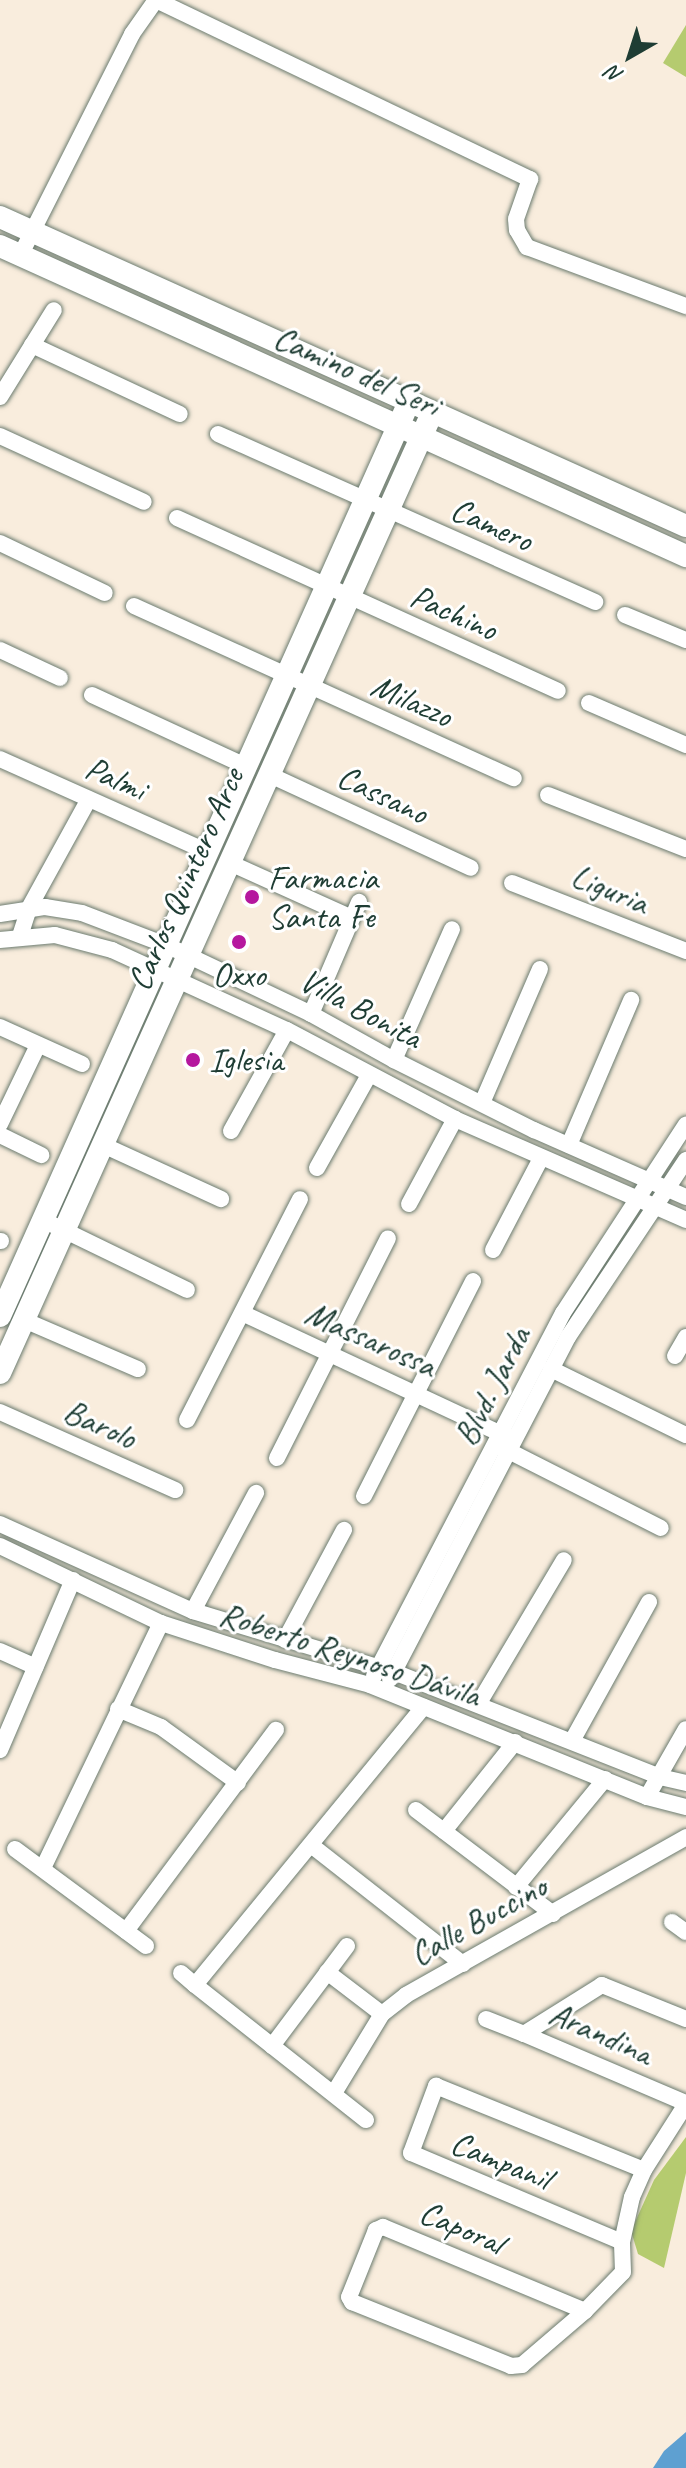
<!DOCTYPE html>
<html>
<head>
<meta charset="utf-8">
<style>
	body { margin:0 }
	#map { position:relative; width:686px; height:2468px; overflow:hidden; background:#f9eddd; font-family:Caveat,sans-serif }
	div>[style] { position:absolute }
	.green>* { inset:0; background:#b5cb6f }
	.water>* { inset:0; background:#5ea0d1 }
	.roads { filter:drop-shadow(0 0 2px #6b7b6f) drop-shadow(0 0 2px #6b7b6f) }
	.minor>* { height:16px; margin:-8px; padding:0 8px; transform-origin:8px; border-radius:8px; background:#fff }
	.major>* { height:22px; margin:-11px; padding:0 11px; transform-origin:11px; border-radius:11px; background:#fff }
	.dots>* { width:22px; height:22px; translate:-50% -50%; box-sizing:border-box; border:4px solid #fff; border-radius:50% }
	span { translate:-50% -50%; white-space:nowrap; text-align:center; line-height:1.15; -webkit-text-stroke:6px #fff; paint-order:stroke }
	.street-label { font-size:34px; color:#1f3d34 }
	.poi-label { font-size:34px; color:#1f3d34 }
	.left { translate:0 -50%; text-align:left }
	.north { position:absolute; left:590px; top:16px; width:80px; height:80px; -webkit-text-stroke:6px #fff; paint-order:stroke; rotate:219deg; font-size:22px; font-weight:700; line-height:32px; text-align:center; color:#1f3d34 }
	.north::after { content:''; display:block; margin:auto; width:28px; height:36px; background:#1f3d34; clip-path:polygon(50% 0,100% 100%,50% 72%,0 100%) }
</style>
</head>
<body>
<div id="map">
	<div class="green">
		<i style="clip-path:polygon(686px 25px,686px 77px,663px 63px)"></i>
		<i style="clip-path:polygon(686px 2137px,686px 2173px,664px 2268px,638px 2254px,631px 2231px,654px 2180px)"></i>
	</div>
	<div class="water">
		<i style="clip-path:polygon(686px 2432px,686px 2468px,653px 2468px,664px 2451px)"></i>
	</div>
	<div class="roads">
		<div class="minor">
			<i style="left:156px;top:0;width:415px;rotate:25.6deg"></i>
			<i style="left:530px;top:179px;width:42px;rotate:109.3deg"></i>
			<i style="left:516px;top:219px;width:11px;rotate:85deg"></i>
			<i style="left:517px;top:230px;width:20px;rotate:60deg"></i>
			<i style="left:527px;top:247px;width:170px;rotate:20.4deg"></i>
			<i style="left:20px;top:256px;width:249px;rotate:-63.2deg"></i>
			<i style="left:132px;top:34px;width:42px;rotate:-54.8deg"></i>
			<i style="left:32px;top:345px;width:163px;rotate:25deg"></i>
			<i style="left:0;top:397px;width:102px;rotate:-58.2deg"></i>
			<i style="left:218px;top:434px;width:413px;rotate:24deg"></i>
			<i style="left:0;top:436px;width:158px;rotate:24.6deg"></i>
			<i style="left:177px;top:518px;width:418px;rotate:24.4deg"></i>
			<i style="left:0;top:543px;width:116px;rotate:25.5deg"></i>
			<i style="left:134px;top:606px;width:417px;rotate:24.4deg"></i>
			<i style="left:625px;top:615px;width:66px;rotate:22.3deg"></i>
			<i style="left:0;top:650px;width:66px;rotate:25deg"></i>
			<i style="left:92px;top:695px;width:170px;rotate:24.8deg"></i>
			<i style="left:589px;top:703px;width:106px;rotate:23.4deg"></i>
			<i style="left:0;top:759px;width:228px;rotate:24.1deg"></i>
			<i style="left:270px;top:775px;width:221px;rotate:24.8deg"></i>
			<i style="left:548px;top:795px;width:148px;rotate:21.4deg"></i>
			<i style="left:230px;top:863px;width:134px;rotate:24.3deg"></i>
			<i style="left:512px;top:883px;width:187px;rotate:21.3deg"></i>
			<i style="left:0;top:914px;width:46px;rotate:-8.8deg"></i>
			<i style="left:45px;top:907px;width:37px;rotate:9deg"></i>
			<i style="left:82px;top:913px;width:90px;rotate:20.9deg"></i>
			<i style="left:166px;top:945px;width:161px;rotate:25.4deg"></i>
			<i style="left:311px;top:1014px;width:95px;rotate:29deg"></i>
			<i style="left:394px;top:1060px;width:157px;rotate:26.6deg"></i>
			<i style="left:534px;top:1130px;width:166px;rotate:23.8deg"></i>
			<i style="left:20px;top:936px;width:29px;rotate:-72deg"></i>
			<i style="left:29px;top:908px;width:124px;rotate:-61.2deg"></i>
			<i style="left:0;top:940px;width:55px;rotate:-5.2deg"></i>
			<i style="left:55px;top:935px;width:59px;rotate:14.7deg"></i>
			<i style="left:112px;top:950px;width:192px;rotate:24.6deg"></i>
			<i style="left:287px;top:1030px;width:190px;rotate:27.9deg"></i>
			<i style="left:455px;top:1119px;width:252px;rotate:23.6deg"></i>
			<i style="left:311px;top:1014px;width:122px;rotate:-66.8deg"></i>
			<i style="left:0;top:1027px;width:90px;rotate:24.3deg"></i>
			<i style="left:394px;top:1060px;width:143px;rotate:-66.1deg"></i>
			<i style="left:482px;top:1103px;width:146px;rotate:-66.6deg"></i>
			<i style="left:0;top:1124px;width:88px;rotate:-64.3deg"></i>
			<i style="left:231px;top:1131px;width:115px;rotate:-61deg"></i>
			<i style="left:0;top:1135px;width:46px;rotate:26deg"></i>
			<i style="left:103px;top:1145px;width:130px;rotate:24.6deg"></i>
			<i style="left:569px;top:1145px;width:158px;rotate:-66.8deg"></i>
			<i style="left:317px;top:1168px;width:107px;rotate:-60.8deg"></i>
			<i style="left:409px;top:1204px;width:97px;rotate:-61.6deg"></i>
			<i style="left:43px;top:1220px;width:160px;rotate:25.9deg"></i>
			<i style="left:0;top:1241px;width:1px"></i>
			<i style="left:493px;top:1250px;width:104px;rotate:-62.4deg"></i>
			<i style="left:244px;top:1314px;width:293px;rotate:25deg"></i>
			<i style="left:24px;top:1320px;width:124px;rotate:23.3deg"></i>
			<i style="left:675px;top:1356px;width:22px;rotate:-60deg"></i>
			<i style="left:551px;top:1369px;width:150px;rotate:26.1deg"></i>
			<i style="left:0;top:1412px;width:192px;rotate:24deg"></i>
			<i style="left:187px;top:1420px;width:248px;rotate:-62.9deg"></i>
			<i style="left:501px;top:1447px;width:179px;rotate:26.9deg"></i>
			<i style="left:277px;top:1458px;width:246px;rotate:-63.2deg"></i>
			<i style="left:364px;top:1496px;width:241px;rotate:-63.1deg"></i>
			<i style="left:0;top:1524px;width:212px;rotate:24.3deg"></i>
			<i style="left:193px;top:1611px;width:210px;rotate:16.9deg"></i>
			<i style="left:394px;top:1672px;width:286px;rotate:21.5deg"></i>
			<i style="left:660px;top:1777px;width:27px;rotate:13deg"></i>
			<i style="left:0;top:1546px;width:178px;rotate:25.6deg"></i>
			<i style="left:161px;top:1623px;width:120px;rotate:18deg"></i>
			<i style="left:275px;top:1660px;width:98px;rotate:14.7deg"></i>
			<i style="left:370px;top:1685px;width:299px;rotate:22deg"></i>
			<i style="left:647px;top:1797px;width:40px;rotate:14.4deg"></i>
			<i style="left:193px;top:1611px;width:134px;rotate:-61.9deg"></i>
			<i style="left:285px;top:1640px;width:125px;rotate:-61.8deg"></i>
			<i style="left:0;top:1651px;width:39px;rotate:24deg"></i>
			<i style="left:374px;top:1676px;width:409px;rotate:-62.5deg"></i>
			<i style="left:563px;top:1313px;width:225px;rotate:-56.9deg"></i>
			<i style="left:390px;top:1679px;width:386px;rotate:-62.5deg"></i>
			<i style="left:568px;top:1337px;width:213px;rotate:-56.3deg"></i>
			<i style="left:479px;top:1703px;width:166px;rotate:-59.3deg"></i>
			<i style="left:118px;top:1709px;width:47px;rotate:22.7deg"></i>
			<i style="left:161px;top:1727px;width:95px;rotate:36deg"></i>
			<i style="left:572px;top:1741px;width:159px;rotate:-61deg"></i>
			<i style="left:0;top:1750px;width:185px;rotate:-66.8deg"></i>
			<i style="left:647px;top:1797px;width:78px;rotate:-60.2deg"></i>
			<i style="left:416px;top:1810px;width:172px;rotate:37.2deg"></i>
			<i style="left:444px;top:1831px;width:114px;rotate:-51.4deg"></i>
			<i style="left:311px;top:1845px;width:193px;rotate:38.1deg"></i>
			<i style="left:15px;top:1849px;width:163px;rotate:36.5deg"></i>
			<i style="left:43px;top:1868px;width:272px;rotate:-64.3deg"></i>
			<i style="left:516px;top:1887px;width:140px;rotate:-50.5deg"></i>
			<i style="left:672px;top:1922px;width:17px;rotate:36deg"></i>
			<i style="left:126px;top:1931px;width:251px;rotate:-53.3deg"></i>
			<i style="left:327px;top:1972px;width:69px;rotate:37.4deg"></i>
			<i style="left:181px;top:1973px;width:18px;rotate:41deg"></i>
			<i style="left:195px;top:1985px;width:360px;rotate:-50.6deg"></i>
			<i style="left:195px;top:1985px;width:218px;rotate:38.3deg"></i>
			<i style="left:486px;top:2019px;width:41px;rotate:21.5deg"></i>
			<i style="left:686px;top:2019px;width:91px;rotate:-158deg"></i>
			<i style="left:602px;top:1985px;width:92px;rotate:147.9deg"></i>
			<i style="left:524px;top:2034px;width:176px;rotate:23.1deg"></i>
			<i style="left:272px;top:2046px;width:125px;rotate:-53.1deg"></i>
			<i style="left:334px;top:2093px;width:92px;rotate:-58.7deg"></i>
			<i style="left:382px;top:2014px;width:31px;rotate:-38deg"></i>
			<i style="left:406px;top:1995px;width:322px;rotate:-29.4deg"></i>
			<i style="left:622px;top:2242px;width:229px;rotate:-157.1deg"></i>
			<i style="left:411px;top:2153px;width:72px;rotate:-69.5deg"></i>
			<i style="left:436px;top:2086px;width:224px;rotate:22deg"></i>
			<i style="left:585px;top:2311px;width:219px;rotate:-157.4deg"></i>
			<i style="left:383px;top:2227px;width:8px;rotate:157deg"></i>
			<i style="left:376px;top:2230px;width:72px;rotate:111.9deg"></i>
			<i style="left:349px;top:2297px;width:6px;rotate:59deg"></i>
			<i style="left:352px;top:2302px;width:171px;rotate:21.9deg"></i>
			<i style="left:511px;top:2366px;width:11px;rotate:-5deg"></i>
			<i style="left:522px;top:2365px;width:83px;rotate:-40.6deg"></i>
			<i style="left:585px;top:2311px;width:54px;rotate:-45.7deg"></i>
			<i style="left:623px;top:2272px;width:30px;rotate:-92deg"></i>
			<i style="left:622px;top:2242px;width:46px;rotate:-77.5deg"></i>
			<i style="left:632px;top:2197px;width:30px;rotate:-66deg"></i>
			<i style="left:644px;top:2170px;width:78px;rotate:-57.5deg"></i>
		</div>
		<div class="major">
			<i style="left:0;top:217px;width:752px;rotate:24.25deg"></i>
			<i style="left:0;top:246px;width:753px;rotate:24.32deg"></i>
			<i style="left:0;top:1316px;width:1001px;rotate:-65.89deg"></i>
			<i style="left:0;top:1373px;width:1053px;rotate:-65.77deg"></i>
		</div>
	</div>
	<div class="dots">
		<i style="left:252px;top:897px;background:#b5179e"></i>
		<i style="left:239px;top:942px;background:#b5179e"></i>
		<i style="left:193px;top:1060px;background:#b5179e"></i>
	</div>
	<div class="street-label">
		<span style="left:357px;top:371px;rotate:24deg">Camino del Seri</span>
		<span style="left:492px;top:524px;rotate:24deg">Camero</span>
		<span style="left:454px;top:612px;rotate:24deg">Pachino</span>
		<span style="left:412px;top:700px;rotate:24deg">Milazzo</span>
		<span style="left:116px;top:778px;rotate:24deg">Palmi</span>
		<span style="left:383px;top:794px;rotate:25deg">Cassano</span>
		<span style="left:185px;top:879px;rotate:-66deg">Carlos Quintero Arce</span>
		<span style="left:610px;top:889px;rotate:22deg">Liguria</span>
		<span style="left:361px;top:1008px;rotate:28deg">Villa Bonita</span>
		<span style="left:371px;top:1339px;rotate:24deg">Massarossa</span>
		<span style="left:492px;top:1386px;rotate:-63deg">Blvd. Jarda</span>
		<span style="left:100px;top:1424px;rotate:24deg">Barolo</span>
		<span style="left:350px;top:1654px;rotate:18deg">Roberto Reynoso Dávila</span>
		<span style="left:478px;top:1920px;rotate:-29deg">Calle Buccino</span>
		<span style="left:601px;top:2033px;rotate:24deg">Arandina</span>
		<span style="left:501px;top:2160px;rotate:22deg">Campanil</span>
		<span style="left:462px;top:2227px;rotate:23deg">Caporal</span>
	</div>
	<div class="poi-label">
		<span class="left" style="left:268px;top:897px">Farmacia<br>Santa Fe</span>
		<span style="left:239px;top:975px">Oxxo</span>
		<span class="left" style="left:209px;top:1060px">Iglesia</span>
	</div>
	<div class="north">N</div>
</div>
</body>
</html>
